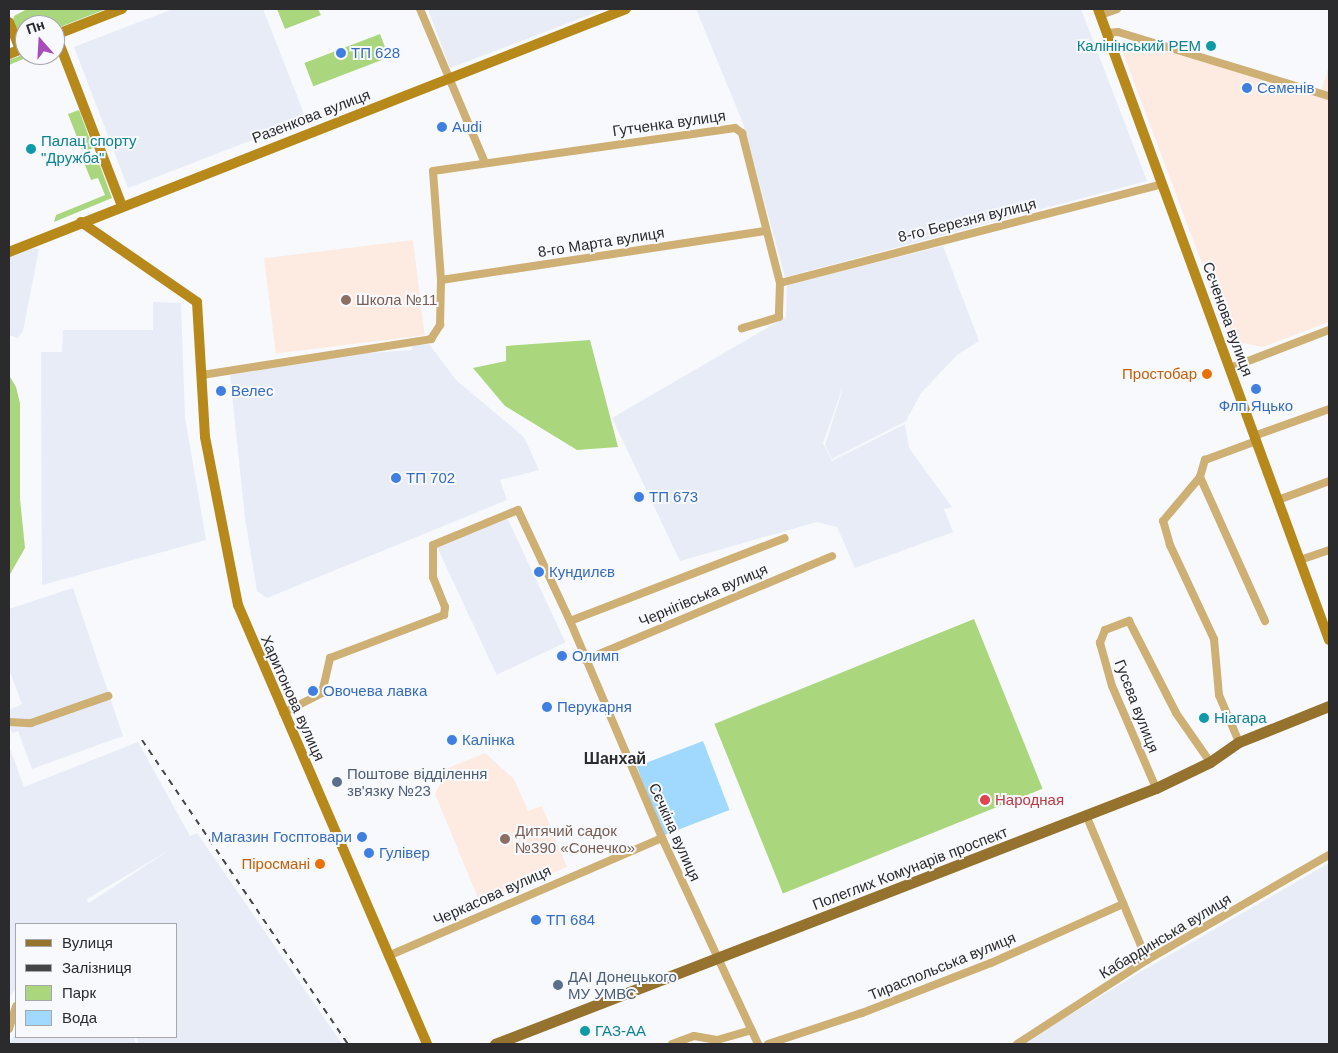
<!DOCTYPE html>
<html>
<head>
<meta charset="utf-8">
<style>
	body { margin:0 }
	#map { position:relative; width:1338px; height:1053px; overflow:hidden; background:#f7f9fd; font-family:Helvetica,sans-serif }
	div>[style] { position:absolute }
	.commercial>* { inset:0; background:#fdebe1; transform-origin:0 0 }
	.built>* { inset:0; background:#e7ecf7; transform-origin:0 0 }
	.green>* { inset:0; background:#aad77d; transform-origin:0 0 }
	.water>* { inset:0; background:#a0d9fd; transform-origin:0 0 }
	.street>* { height:8px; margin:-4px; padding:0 4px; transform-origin:4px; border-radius:4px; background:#ceaf74 }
	.secondary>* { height:10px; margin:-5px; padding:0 5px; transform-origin:5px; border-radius:5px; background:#b7891a }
	.primary>* { height:11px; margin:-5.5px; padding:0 5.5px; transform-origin:5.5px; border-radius:5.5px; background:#95732e }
	.rail>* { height:2px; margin-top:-1px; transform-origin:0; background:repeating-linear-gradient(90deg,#444547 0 6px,transparent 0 12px) }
	.dots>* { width:14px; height:14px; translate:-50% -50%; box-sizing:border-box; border:2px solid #f7f9fd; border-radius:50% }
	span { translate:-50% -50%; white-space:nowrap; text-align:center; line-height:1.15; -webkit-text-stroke:4px #f7f9fd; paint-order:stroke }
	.culture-label { font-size:15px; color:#0d838f }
	.right { translate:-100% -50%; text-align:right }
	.left { translate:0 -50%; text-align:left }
	.shop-label { font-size:15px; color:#366cbe }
	.street-label { font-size:15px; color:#2b2b2d }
	.education-label { font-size:15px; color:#785e54 }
	.food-label { font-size:15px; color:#c56008 }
	.service-label { font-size:15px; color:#4e5e75 }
	.health-label { font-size:15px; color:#be3a42 }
	.neighbourhood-label { font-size:16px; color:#2b2b2d; font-weight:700 }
	.frame { position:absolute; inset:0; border:10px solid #2b2b2d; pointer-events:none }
	.legend { position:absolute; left:15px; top:923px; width:162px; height:115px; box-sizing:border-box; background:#f7f9fd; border:1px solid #a5a7aa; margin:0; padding:6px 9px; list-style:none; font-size:15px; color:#2b2b2d }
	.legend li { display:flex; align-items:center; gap:10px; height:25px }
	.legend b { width:25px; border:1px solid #a5a7aa }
	.north { position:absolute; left:15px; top:15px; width:50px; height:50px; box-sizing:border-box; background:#f7f9fd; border:1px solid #a5a7aa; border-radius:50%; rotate:341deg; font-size:14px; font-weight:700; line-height:20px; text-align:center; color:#2b2b2d }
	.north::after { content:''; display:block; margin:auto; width:18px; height:22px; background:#a64db9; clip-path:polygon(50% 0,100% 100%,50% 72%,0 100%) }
</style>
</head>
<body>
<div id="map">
	<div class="commercial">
		<i style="clip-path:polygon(1133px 41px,1319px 97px,1329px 66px,1329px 322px,1263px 347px,1231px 341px,1120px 45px)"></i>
		<i style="left:413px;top:240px;width:96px;height:150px;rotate:83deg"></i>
		<i style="clip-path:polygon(485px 753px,514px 779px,528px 811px,542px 806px,567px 867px,480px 903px,435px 794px,448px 768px)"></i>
	</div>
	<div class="built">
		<i style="clip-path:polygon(173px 9px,263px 9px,306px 119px,128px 188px,74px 47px)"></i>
		<i style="clip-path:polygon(428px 9px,605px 9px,450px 68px)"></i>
		<i style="clip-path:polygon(696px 9px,1081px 9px,1147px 181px,785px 277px,743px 123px)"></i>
		<i style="clip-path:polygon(943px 246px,979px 341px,957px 355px,921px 393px,906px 421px,832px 459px,825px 445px,842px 392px,840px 387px,841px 392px,823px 443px,832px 461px,905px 424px,909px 448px,952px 507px,944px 509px,953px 532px,855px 568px,837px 527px,817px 522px,680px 561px,612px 418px,786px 317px,787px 285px)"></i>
		<i style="clip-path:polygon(28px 248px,39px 249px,23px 331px,18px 338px,9px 335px,9px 257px)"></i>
		<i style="clip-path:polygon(153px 302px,181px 303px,185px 417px,206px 540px,42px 585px,41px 352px,62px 352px,63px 330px,153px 330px)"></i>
		<i style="clip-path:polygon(429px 344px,456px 380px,524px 437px,539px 470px,500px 480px,507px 500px,267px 598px,257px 591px,245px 518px,230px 375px,354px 354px,412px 350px,412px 346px)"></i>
		<i style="left:505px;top:513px;width:143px;height:76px;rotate:65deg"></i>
		<i style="clip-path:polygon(73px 588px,123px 736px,32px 769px,18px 731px,12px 733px,9px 724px,9px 710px,22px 704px,9px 669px,9px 609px)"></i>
		<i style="clip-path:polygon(evenodd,138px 742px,190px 836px,197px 833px,342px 1044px,139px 1044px,136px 1037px,176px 1037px,176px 924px,16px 924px,16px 988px,9px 998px,9px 746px,24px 787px,138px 742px,171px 849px,89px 903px,88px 902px,87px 899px,171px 849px)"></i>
		<i style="clip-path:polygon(1329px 863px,1329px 1044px,1022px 1044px,1147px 968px)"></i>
		<i style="clip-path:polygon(16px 1032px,16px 1037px,134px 1037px,136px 1044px,9px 1044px)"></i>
	</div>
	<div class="green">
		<i style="clip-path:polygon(27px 9px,106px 9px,55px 29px,55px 25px,25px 25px,24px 40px,19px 38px,13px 21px,14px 16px)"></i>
		<i style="clip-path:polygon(277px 9px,318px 9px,321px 15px,285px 29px)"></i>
		<i style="left:380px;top:34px;width:25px;height:81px;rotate:69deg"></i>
		<i style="clip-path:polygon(25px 54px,28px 57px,9px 65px,9px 60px)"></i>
		<i style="clip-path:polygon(79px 110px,93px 148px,86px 151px,82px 150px,68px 114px)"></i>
		<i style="clip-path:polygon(96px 155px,112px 198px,54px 222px,56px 215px,105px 195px,98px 178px,91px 180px,83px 160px)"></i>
		<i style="clip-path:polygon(590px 340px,618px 447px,577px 450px,505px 406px,473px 368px,506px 361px,506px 346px)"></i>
		<i style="clip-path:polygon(9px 375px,16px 387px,20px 403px,20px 499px,25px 548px,9px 576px)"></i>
		<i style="left:974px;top:619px;width:183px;height:280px;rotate:68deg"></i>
	</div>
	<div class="water">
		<i style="left:703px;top:741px;width:74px;height:71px;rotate:69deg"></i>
	</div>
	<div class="street">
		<i style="left:420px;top:9px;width:167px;rotate:67.1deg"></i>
		<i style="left:1100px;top:15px;width:18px;rotate:-19deg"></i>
		<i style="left:1107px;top:33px;width:11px;rotate:-5deg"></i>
		<i style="left:1118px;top:32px;width:220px;rotate:16.9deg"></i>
		<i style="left:441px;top:280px;width:329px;rotate:-8.6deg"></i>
		<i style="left:780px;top:283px;width:395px;rotate:-14.5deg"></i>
		<i style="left:1230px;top:368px;width:106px;rotate:-21deg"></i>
		<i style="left:202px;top:375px;width:232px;rotate:-8.9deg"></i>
		<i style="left:431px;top:339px;width:17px;rotate:-57deg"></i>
		<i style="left:440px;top:325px;width:45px;rotate:-88.7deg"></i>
		<i style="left:441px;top:280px;width:109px;rotate:-94.2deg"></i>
		<i style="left:433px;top:171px;width:305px;rotate:-8.1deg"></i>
		<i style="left:735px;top:128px;width:9px;rotate:36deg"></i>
		<i style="left:742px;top:133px;width:155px;rotate:75.8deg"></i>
		<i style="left:780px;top:283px;width:34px;rotate:92deg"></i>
		<i style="left:779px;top:317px;width:39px;rotate:163deg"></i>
		<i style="left:1254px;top:436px;width:80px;rotate:-19.8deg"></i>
		<i style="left:1200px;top:477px;width:158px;rotate:65.7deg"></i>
		<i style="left:1278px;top:500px;width:54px;rotate:-20.4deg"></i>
		<i style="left:1300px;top:560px;width:31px;rotate:-19deg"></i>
		<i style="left:570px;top:621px;width:230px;rotate:-21.1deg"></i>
		<i style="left:585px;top:660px;width:268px;rotate:-22.8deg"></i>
		<i style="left:283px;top:713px;width:44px;rotate:-27.1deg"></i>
		<i style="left:322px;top:693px;width:36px;rotate:-77deg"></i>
		<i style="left:330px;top:658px;width:122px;rotate:-20.7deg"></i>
		<i style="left:444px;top:615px;width:8px;rotate:-83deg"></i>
		<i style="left:445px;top:607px;width:32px;rotate:-112deg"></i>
		<i style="left:433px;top:577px;width:32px;rotate:-90deg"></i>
		<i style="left:433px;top:545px;width:92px;rotate:-22.4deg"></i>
		<i style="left:518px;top:510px;width:123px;rotate:64.9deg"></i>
		<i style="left:570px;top:621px;width:236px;rotate:67deg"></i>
		<i style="left:662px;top:838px;width:227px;rotate:65deg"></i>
		<i style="left:9px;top:722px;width:22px;rotate:3deg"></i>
		<i style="left:31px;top:723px;width:82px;rotate:-19.3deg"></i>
		<i style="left:1239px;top:742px;width:51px;rotate:-113.1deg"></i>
		<i style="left:1219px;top:695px;width:56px;rotate:-95.1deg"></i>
		<i style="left:1214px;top:639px;width:104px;rotate:-115.1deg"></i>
		<i style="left:1170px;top:545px;width:25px;rotate:-106deg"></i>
		<i style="left:1163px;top:521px;width:57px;rotate:-49.9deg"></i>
		<i style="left:1200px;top:477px;width:18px;rotate:-74deg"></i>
		<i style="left:1205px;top:460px;width:54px;rotate:-20.4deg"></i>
		<i style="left:1156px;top:788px;width:111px;rotate:-113.3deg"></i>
		<i style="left:1112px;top:686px;width:45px;rotate:-105.6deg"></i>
		<i style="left:1100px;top:643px;width:14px;rotate:-69deg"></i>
		<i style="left:1105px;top:630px;width:26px;rotate:-21deg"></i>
		<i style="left:1129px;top:621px;width:103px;rotate:62.9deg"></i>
		<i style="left:1176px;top:713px;width:60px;rotate:55.2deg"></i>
		<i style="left:1086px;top:815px;width:157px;rotate:67.2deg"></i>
		<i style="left:388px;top:956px;width:298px;rotate:-23.3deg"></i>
		<i style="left:9px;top:1029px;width:24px;rotate:-73deg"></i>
		<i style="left:672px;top:1044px;width:23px;rotate:-20deg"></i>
		<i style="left:694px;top:1036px;width:23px;rotate:10deg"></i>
		<i style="left:717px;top:1040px;width:36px;rotate:-16deg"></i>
		<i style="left:768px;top:1044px;width:99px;rotate:-18.3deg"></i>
		<i style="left:862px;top:1013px;width:138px;rotate:-21.2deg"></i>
		<i style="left:991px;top:963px;width:145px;rotate:-24.1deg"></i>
		<i style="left:1017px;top:1044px;width:155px;rotate:-32.9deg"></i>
		<i style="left:1147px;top:960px;width:210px;rotate:-30deg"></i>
	</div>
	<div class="secondary">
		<i style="left:1098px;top:9px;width:672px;rotate:69.89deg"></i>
		<i style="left:9px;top:22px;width:29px;rotate:68deg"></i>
		<i style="left:55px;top:35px;width:72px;rotate:-21.2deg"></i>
		<i style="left:56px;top:35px;width:183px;rotate:68.9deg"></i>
		<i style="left:9px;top:54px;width:16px;rotate:-22deg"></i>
		<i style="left:81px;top:222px;width:141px;rotate:34.6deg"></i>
		<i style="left:197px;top:302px;width:135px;rotate:86.6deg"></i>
		<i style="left:205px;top:437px;width:171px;rotate:78.9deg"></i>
		<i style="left:238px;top:605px;width:478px;rotate:66.7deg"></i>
		<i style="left:9px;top:252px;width:663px;rotate:-21.5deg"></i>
	</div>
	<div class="primary">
		<i style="left:495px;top:1044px;width:709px;rotate:-21.17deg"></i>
		<i style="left:1156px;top:788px;width:60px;rotate:-25.7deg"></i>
		<i style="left:1210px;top:762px;width:35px;rotate:-35deg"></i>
		<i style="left:1239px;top:742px;width:97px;rotate:-21.8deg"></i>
	</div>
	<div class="rail">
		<i style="left:142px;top:740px;width:367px;rotate:55.9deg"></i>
	</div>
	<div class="dots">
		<i style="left:1211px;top:46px;background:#0f9aa8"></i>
		<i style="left:341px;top:53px;background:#3f7fe0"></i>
		<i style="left:1247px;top:88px;background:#3f7fe0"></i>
		<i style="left:442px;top:127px;background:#3f7fe0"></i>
		<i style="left:31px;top:149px;background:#0f9aa8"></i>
		<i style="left:346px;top:300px;background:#8d6e63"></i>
		<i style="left:1207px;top:374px;background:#e8710a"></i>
		<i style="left:1256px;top:389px;background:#3f7fe0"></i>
		<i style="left:221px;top:391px;background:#3f7fe0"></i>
		<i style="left:396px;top:478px;background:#3f7fe0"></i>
		<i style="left:639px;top:497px;background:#3f7fe0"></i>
		<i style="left:539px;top:572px;background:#3f7fe0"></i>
		<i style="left:562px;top:656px;background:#3f7fe0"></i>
		<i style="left:313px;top:691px;background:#3f7fe0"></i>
		<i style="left:547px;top:707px;background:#3f7fe0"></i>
		<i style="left:1204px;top:718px;background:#0f9aa8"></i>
		<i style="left:452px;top:740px;background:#3f7fe0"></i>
		<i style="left:337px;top:782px;background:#5c6f8a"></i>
		<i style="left:985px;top:800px;background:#e0444e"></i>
		<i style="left:362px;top:837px;background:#3f7fe0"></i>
		<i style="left:505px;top:839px;background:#8d6e63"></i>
		<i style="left:369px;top:853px;background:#3f7fe0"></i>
		<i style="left:320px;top:864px;background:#e8710a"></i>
		<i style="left:536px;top:920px;background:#3f7fe0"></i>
		<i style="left:558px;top:985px;background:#5c6f8a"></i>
		<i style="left:585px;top:1031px;background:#0f9aa8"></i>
	</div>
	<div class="culture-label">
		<span class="right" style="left:1201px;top:46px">Калінінський РЕМ</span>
		<span class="left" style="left:41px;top:149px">Палац спорту<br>"Дружба"</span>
		<span class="left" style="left:1214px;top:718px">Ніагара</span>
		<span class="left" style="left:595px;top:1031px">ГАЗ-АА</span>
	</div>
	<div class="shop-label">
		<span class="left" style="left:351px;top:53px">ТП 628</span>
		<span class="left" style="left:1257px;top:88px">Семенів</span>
		<span class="left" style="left:452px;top:127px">Audi</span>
		<span class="left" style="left:231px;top:391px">Велес</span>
		<span style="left:1256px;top:406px">Флп Яцько</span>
		<span class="left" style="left:406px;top:478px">ТП 702</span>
		<span class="left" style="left:649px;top:497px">ТП 673</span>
		<span class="left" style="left:549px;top:572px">Кундилєв</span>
		<span class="left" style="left:572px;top:656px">Олимп</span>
		<span class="left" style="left:323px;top:691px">Овочева лавка</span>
		<span class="left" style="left:557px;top:707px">Перукарня</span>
		<span class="left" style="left:462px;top:740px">Калінка</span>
		<span class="right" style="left:352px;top:837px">Магазин Госптовари</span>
		<span class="left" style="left:379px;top:853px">Гулівер</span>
		<span class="left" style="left:546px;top:920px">ТП 684</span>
	</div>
	<div class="street-label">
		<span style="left:311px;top:116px;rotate:-21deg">Разенкова вулиця</span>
		<span style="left:669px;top:123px;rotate:-8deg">Гутченка вулиця</span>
		<span style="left:967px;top:220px;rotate:-14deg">8-го Березня вулиця</span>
		<span style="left:601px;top:242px;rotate:-9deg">8-го Марта вулиця</span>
		<span style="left:1228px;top:319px;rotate:70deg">Сєченова вулиця</span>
		<span style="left:703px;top:595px;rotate:-23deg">Чернігівська вулиця</span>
		<span style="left:293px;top:698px;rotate:66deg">Харитонова вулиця</span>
		<span style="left:1137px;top:706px;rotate:69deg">Гусєва вулиця</span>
		<span style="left:675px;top:832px;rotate:66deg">Сєчкіна вулиця</span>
		<span style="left:910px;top:868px;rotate:-21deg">Полеглих Комунарів проспект</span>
		<span style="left:492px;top:895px;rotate:-24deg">Черкасова вулиця</span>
		<span style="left:1165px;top:936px;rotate:-31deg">Кабардинська вулиця</span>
		<span style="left:942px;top:966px;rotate:-22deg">Тираспольська вулиця</span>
	</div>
	<div class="education-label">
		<span class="left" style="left:356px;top:300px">Школа №11</span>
		<span class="left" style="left:515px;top:839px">Дитячий садок<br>№390 «Сонечко»</span>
	</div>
	<div class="food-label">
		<span class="right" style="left:1197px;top:374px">Простобар</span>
		<span class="right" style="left:310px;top:864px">Піросмані</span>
	</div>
	<div class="service-label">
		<span class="left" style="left:347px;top:782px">Поштове відділення<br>зв'язку №23</span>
		<span class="left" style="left:568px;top:985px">ДАІ Донецького<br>МУ УМВС</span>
	</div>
	<div class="health-label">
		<span class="left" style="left:995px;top:800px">Народная</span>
	</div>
	<div class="neighbourhood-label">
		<span style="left:615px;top:759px">Шанхай</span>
	</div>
	<div class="frame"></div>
	<ul class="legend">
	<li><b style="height:6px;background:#95732e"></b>Вулиця</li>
	<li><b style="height:6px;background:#444547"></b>Залізниця</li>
	<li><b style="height:14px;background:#aad77d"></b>Парк</li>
	<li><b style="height:14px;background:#a0d9fd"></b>Вода</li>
	</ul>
	<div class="north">Пн</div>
</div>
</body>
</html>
